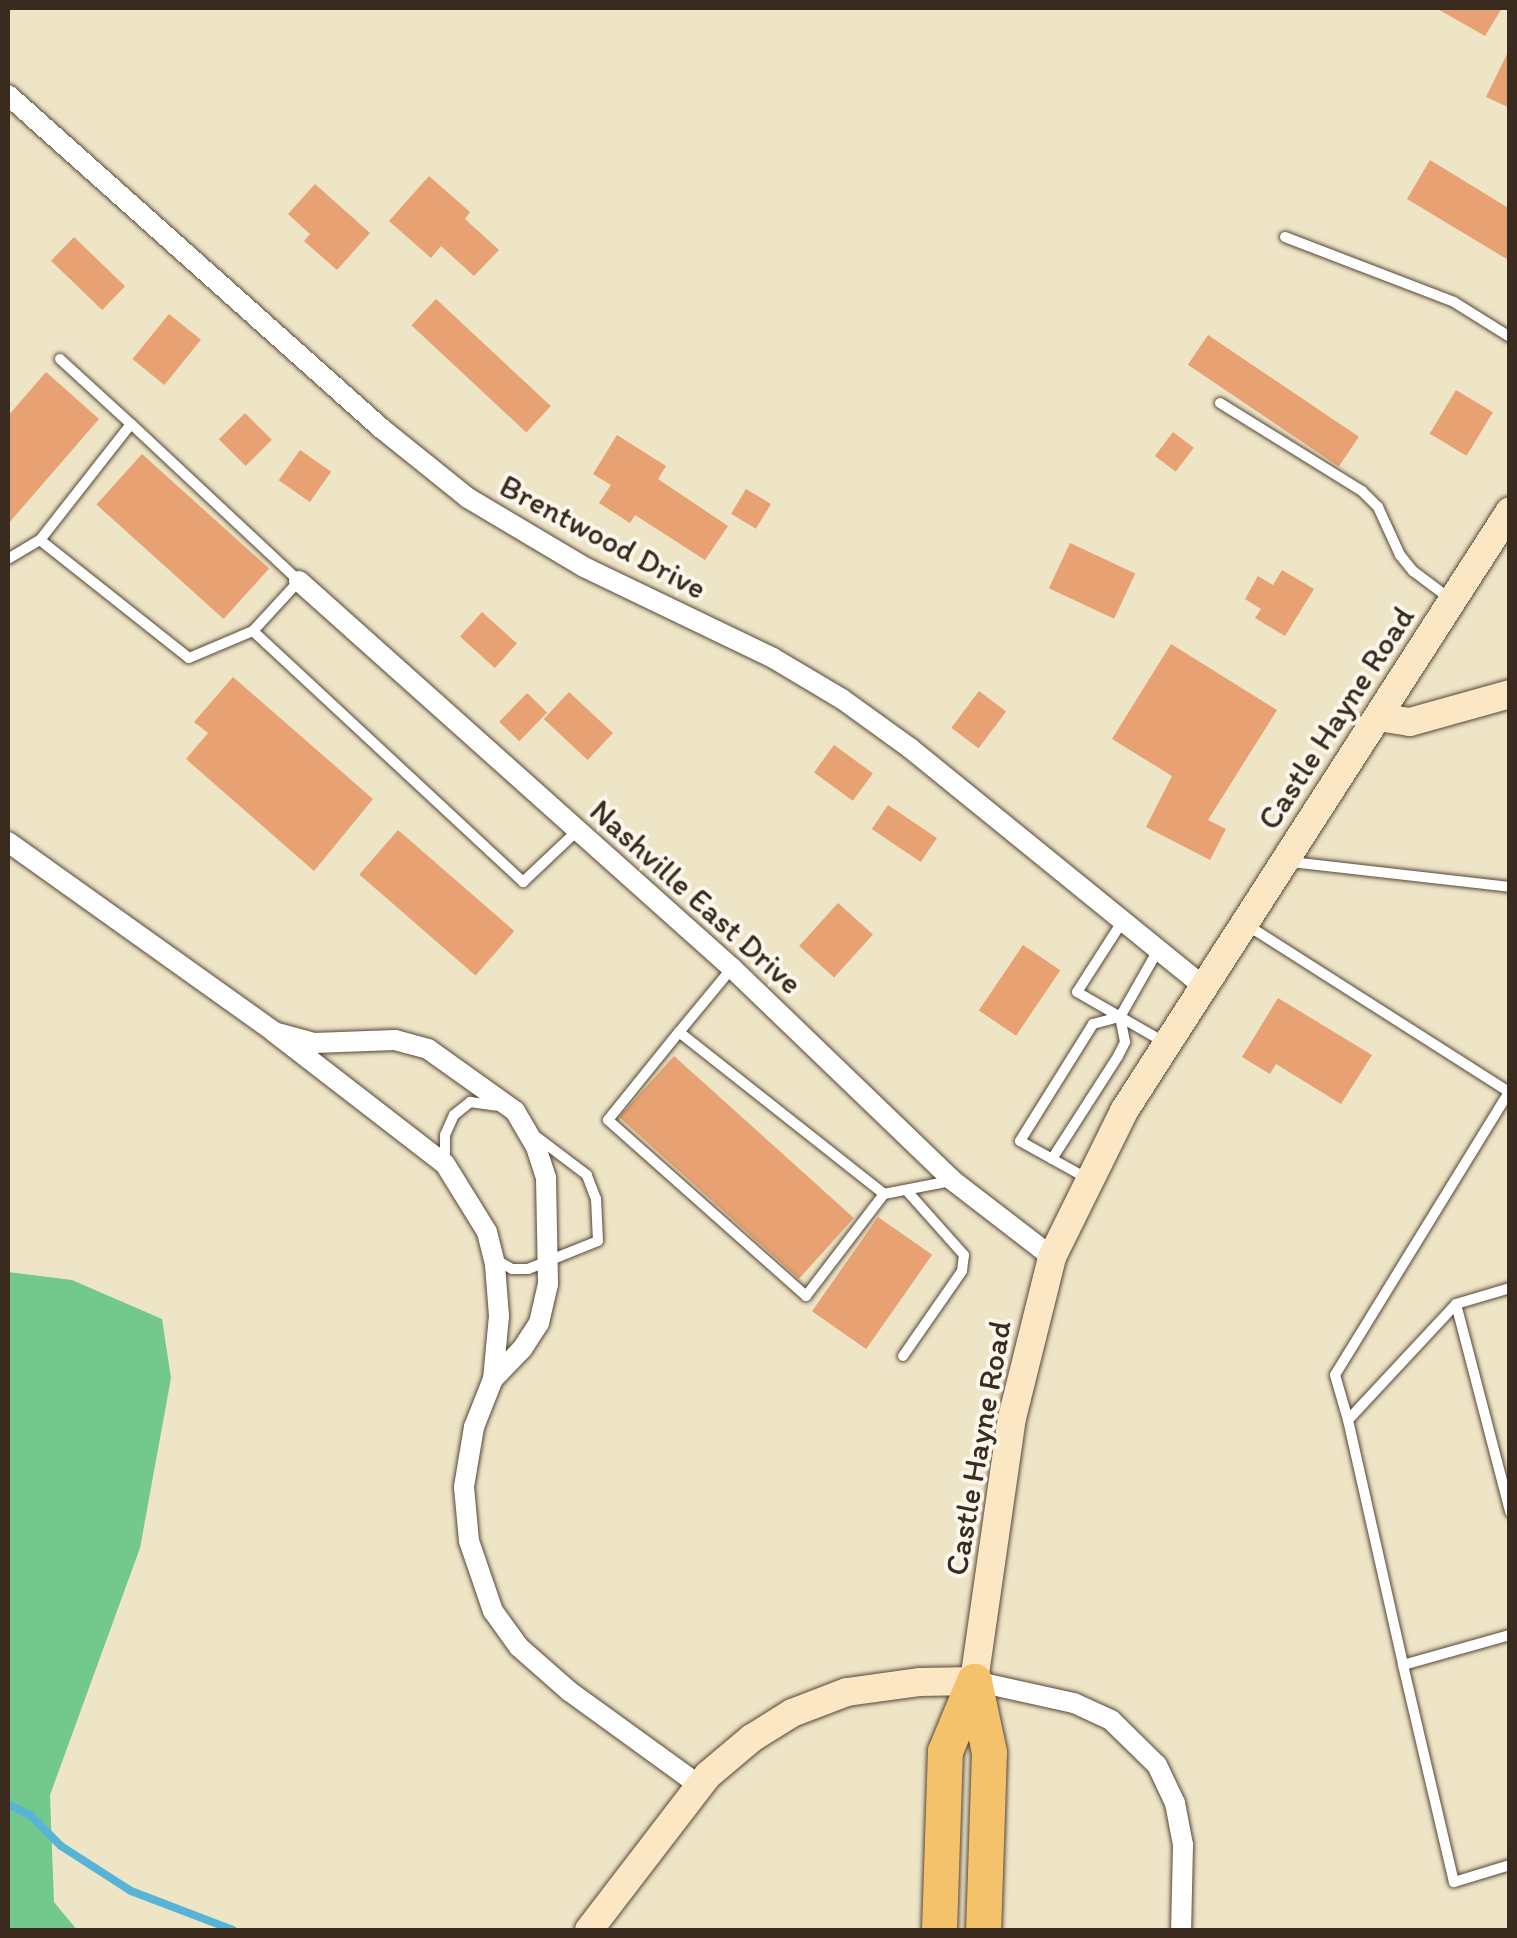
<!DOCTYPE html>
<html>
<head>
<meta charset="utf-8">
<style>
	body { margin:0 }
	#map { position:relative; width:1517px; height:1938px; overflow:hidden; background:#eee4c6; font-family:Itim,sans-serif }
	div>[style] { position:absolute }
	.green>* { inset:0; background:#73c98d }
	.stream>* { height:8px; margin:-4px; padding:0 4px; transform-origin:4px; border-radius:4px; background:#58b4d6 }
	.building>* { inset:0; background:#e7a172; transform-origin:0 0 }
	.roads { filter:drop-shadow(0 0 2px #564637) drop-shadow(0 0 2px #564637) }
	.lane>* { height:10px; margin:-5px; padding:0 5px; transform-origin:5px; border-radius:5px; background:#fff }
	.street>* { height:20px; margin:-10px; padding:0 10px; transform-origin:10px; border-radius:10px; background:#fff }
	.secondary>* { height:28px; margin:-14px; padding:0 14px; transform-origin:14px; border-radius:14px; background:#fbe7c3 }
	.highway>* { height:35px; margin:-17.5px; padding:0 17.5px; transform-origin:17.5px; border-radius:17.5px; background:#f4c26a }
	span { translate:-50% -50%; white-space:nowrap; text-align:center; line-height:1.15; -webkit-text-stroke:8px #fbf7ec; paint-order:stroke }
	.street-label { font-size:32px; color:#3b2a1e }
	.frame { position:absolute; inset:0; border:10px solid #3b2a1e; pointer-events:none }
</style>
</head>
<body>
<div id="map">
	<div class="green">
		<i style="clip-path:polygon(8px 1272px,72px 1280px,162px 1319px,171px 1378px,140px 1548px,50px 1795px,54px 1902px,77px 1930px,8px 1930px)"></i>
	</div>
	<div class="stream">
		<i style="left:8px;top:1804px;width:25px;rotate:27deg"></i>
		<i style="left:30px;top:1815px;width:44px;rotate:45deg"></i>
		<i style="left:61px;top:1846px;width:83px;rotate:32.7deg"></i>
		<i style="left:131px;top:1891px;width:109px;rotate:20.9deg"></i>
	</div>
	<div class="building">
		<i style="clip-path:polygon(1436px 8px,1502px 8px,1485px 36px)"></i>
		<i style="clip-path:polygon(1510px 48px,1510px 108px,1486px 97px)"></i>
		<i style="clip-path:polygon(1430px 160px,1510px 209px,1510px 261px,1407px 199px)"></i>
		<i style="clip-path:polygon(429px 176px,470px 212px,465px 219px,499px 250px,474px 276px,441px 246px,431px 258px,389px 221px)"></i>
		<i style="clip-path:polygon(315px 184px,370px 233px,337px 270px,304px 241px,310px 234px,288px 214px)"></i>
		<i style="left:74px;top:237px;width:71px;height:33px;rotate:44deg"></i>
		<i style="left:436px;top:299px;width:157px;height:36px;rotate:43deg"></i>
		<i style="left:169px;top:314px;width:41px;height:58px;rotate:39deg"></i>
		<i style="left:1208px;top:335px;width:182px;height:36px;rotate:34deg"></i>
		<i style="clip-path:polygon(46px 372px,99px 419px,8px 524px,8px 416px)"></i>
		<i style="left:1456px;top:390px;width:43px;height:51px;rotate:31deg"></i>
		<i style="left:245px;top:413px;width:38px;height:37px;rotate:45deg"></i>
		<i style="left:1173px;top:432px;width:26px;height:30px;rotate:37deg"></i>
		<i style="clip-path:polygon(617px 435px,666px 466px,658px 479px,728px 526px,705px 560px,635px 515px,630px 523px,599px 503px,611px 485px,593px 474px)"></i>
		<i style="left:300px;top:450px;width:38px;height:37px;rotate:35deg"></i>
		<i style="left:142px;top:454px;width:171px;height:68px;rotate:42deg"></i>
		<i style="left:746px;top:489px;width:29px;height:29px;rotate:31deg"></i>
		<i style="left:1070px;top:543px;width:72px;height:50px;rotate:25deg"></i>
		<i style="clip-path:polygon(1282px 570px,1314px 589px,1285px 636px,1255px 618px,1261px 609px,1245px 599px,1258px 576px,1273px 585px)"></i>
		<i style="left:482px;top:612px;width:47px;height:33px;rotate:42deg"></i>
		<i style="clip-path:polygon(1171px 644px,1277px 710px,1208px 820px,1226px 829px,1210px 860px,1146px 827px,1172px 776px,1112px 739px)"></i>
		<i style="clip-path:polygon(233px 677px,373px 799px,314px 871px,186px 759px,208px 733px,194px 722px)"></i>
		<i style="left:979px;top:691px;width:34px;height:46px;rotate:37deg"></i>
		<i style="left:569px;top:692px;width:60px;height:37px;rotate:43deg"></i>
		<i style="left:527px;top:693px;width:28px;height:40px;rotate:44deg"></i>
		<i style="left:834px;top:745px;width:48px;height:34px;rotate:36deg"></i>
		<i style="left:888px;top:805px;width:59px;height:29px;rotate:34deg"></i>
		<i style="left:398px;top:830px;width:154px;height:59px;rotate:41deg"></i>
		<i style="left:838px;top:903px;width:47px;height:58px;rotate:42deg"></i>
		<i style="left:1023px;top:945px;width:45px;height:79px;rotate:34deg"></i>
		<i style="clip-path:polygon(1278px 998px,1372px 1055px,1341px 1104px,1276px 1064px,1270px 1074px,1242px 1057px)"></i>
		<i style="left:674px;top:1056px;width:242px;height:82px;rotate:42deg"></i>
		<i style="left:878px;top:1217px;width:66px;height:115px;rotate:35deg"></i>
	</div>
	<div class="roads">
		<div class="lane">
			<i style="left:1285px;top:237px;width:181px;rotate:21deg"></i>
			<i style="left:1454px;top:302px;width:66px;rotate:32deg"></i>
			<i style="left:60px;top:359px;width:96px;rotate:42.5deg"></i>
			<i style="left:1220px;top:403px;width:167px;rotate:31.8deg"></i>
			<i style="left:1362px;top:491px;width:23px;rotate:45deg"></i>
			<i style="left:1378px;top:507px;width:53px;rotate:65.4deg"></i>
			<i style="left:1400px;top:555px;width:21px;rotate:51deg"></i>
			<i style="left:1413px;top:571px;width:45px;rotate:36.9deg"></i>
			<i style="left:8px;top:559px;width:37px;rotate:-31deg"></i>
			<i style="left:253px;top:631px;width:68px;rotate:-47.4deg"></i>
			<i style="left:299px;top:581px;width:230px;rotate:-136.9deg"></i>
			<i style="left:131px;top:424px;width:147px;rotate:128.1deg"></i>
			<i style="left:40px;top:540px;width:190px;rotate:38.4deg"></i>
			<i style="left:189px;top:658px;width:69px;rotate:-22.9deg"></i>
			<i style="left:253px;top:631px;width:369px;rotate:42.9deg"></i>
			<i style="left:523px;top:882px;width:76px;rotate:-43.4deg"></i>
			<i style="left:1291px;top:862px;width:220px;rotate:6.5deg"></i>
			<i style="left:1122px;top:922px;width:83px;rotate:122.7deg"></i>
			<i style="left:1077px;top:992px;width:100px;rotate:29.9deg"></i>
			<i style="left:1247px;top:925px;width:311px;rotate:32.5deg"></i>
			<i style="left:1509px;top:1092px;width:332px;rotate:121.6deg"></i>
			<i style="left:1335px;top:1375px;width:47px;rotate:73.9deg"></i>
			<i style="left:1348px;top:1420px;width:158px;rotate:-47deg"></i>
			<i style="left:1456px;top:1304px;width:56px;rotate:-16.5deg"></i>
			<i style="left:732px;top:968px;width:83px;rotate:129.6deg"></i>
			<i style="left:679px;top:1032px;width:261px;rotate:38.3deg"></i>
			<i style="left:884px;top:1194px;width:68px;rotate:-11deg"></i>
			<i style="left:679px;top:1032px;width:113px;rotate:128.9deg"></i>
			<i style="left:608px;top:1120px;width:265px;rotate:41.6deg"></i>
			<i style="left:806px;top:1296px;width:128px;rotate:-52.6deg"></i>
			<i style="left:1052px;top:1159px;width:122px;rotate:-57.3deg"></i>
			<i style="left:1118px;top:1056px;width:16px;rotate:-63deg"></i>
			<i style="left:1125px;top:1042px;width:25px;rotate:-101deg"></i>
			<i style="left:1120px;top:1017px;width:77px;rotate:-60.4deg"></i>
			<i style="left:445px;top:1161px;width:26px;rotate:-90deg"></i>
			<i style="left:445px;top:1135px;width:22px;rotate:-66deg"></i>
			<i style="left:454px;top:1115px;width:21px;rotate:-39deg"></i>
			<i style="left:470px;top:1102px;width:29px;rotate:8deg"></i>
			<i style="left:1090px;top:1180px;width:80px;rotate:-150.9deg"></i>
			<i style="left:1020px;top:1141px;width:138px;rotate:-58deg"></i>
			<i style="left:1093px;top:1024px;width:28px;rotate:-15deg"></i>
			<i style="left:493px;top:1258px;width:22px;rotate:30deg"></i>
			<i style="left:512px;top:1269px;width:16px"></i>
			<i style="left:528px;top:1269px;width:75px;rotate:-21.8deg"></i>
			<i style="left:598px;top:1241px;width:42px;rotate:-92.7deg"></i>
			<i style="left:596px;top:1199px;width:26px;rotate:-111deg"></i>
			<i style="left:587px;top:1175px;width:63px;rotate:-142.8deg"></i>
			<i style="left:1456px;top:1304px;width:215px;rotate:75.4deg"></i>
			<i style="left:903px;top:1356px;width:103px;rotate:-55.2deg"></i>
			<i style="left:962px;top:1271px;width:16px;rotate:-83deg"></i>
			<i style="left:964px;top:1255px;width:87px;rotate:-131.7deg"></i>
			<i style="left:1348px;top:1420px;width:251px;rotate:77.3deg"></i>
			<i style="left:1403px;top:1665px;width:111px;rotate:-15.7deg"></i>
			<i style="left:1403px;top:1665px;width:223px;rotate:76.8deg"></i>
			<i style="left:1454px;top:1882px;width:59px;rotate:-16.9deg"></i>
		</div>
		<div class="street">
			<i style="left:8px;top:95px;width:500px;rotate:41.76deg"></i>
			<i style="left:381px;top:428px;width:112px;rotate:38.8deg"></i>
			<i style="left:468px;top:498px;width:135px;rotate:30.7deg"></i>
			<i style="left:584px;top:567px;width:210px;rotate:25.7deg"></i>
			<i style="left:773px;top:658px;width:80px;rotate:30.7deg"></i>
			<i style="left:842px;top:699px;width:84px;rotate:35.8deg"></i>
			<i style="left:910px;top:748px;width:379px;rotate:39.1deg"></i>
			<i style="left:299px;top:581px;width:581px;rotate:41.79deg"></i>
			<i style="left:732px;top:968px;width:306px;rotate:43.9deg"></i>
			<i style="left:952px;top:1180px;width:126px;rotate:37.6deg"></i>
			<i style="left:8px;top:842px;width:327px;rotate:35.5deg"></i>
			<i style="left:274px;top:1032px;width:216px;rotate:37.7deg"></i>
			<i style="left:445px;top:1164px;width:80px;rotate:58.3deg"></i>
			<i style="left:487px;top:1232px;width:34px;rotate:76deg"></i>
			<i style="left:495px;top:1265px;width:51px;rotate:85.5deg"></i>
			<i style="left:499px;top:1316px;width:63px;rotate:95.4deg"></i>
			<i style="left:493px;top:1379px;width:52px;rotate:111.6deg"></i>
			<i style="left:474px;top:1427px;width:61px;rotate:99.5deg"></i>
			<i style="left:464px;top:1487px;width:54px;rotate:84.7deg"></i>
			<i style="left:469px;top:1541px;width:74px;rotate:71.1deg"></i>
			<i style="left:493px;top:1611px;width:44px;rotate:54.2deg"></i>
			<i style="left:519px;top:1647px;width:67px;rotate:41.3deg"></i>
			<i style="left:569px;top:1691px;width:160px;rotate:35.9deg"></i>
			<i style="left:277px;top:1033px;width:38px;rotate:15deg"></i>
			<i style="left:314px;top:1043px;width:81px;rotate:-2.1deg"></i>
			<i style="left:395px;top:1040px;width:34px;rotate:15deg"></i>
			<i style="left:428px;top:1049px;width:107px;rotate:35.5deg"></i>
			<i style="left:515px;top:1111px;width:42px;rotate:59.7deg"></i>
			<i style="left:536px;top:1147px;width:33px;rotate:72deg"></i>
			<i style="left:546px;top:1178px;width:106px;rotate:88.9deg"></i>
			<i style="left:548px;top:1284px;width:40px;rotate:103deg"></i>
			<i style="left:539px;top:1323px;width:31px;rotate:123deg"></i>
			<i style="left:522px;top:1349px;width:42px;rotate:134deg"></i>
			<i style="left:974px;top:1681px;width:102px;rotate:12.4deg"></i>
			<i style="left:1074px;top:1703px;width:41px;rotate:24.7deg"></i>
			<i style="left:1111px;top:1720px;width:64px;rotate:44.4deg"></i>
			<i style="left:1157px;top:1765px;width:42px;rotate:64.7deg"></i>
			<i style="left:1175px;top:1803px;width:43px;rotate:79.2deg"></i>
			<i style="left:1183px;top:1845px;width:85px;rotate:91.3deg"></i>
		</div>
		<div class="secondary">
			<i style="left:1378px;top:717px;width:32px;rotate:9deg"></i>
			<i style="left:1410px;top:722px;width:104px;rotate:-15.6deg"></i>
			<i style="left:589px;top:1930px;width:195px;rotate:-52.5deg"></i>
			<i style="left:708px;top:1775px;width:57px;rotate:-40.1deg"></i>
			<i style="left:752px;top:1738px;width:47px;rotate:-32deg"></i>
			<i style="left:792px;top:1713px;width:59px;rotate:-20.9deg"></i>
			<i style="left:847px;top:1692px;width:74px;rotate:-7.8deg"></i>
			<i style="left:920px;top:1682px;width:54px;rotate:-1.1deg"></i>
			<i style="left:974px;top:1681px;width:266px;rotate:-81.8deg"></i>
			<i style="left:1012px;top:1418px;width:166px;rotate:-76deg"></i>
			<i style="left:1052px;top:1257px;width:163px;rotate:-63.7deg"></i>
			<i style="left:1124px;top:1111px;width:713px;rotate:-57.25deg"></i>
		</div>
		<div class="highway">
			<i style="left:974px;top:1681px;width:73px;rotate:78.1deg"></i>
			<i style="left:989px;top:1752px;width:178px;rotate:91.9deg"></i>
			<i style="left:939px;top:1930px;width:179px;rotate:-88.1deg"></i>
			<i style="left:945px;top:1751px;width:76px;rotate:-67.5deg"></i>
		</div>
	</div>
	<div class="street-label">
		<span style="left:603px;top:537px;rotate:28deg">Brentwood Drive</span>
		<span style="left:1336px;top:718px;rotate:-57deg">Castle Hayne Road</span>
		<span style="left:696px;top:897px;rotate:42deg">Nashville East Drive</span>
		<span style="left:978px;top:1448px;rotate:-80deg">Castle Hayne Road</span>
	</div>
	<div class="frame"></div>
</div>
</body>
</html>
